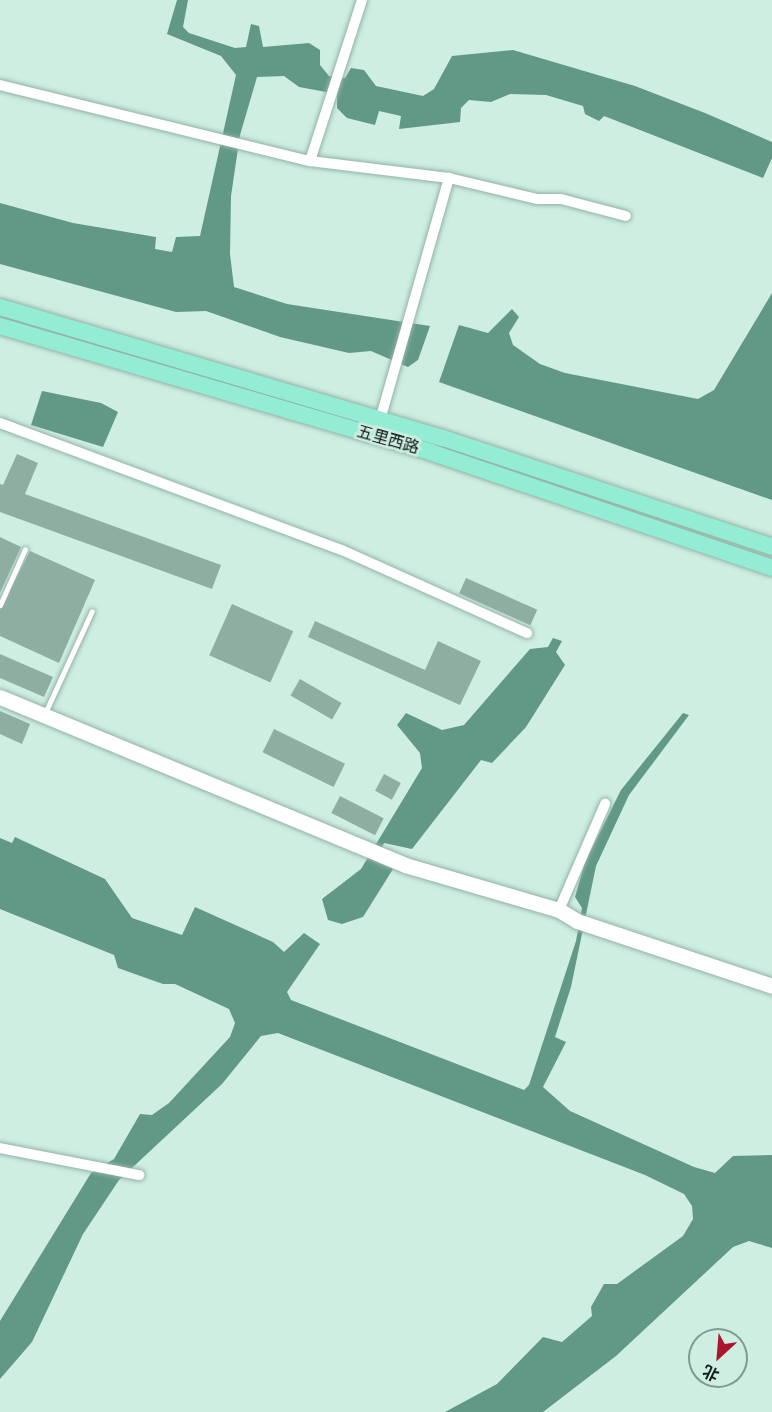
<!DOCTYPE html>
<html>
<head>
<meta charset="utf-8">
<style>
	body { margin:0 }
	#map { position:relative; width:772px; height:1412px; overflow:hidden; background:#cdeee1; font-family:Jost,"Noto Sans SC",sans-serif }
	div>[style] { position:absolute }
	.water>* { inset:0; background:#619986 }
	.building>* { inset:0; background:#8faea2; transform-origin:0 0 }
	.roads { filter:drop-shadow(0 0 2px #93b2a6) drop-shadow(0 0 2px #93b2a6) }
	.lane>* { height:5px; margin:-2.5px; padding:0 2.5px; transform-origin:2.5px; border-radius:2.5px; background:#fff }
	.street>* { height:10px; margin:-5px; padding:0 5px; transform-origin:5px; border-radius:5px; background:#fff }
	.secondary>* { height:15px; margin:-7.5px; padding:0 7.5px; transform-origin:7.5px; border-radius:7.5px; background:#fff }
	.primary>* { height:16px; margin:-8px; padding:0 8px; transform-origin:8px; border-radius:8px; background:#93edd4 }
	span { translate:-50% -50%; white-space:nowrap; text-align:center; line-height:1.15; -webkit-text-stroke:5px #cdeee1; paint-order:stroke }
	.street-label { font-size:16px; color:#111d19 }
	.north { position:absolute; left:688px; top:1328px; width:60px; height:60px; box-sizing:border-box; background:#cdeee1; border:2px solid #829a91; border-radius:50%; rotate:206deg; font-size:16px; font-weight:700; line-height:24px; text-align:center; color:#111d19 }
	.north::after { content:''; display:block; margin:auto; width:21px; height:27px; background:#ab152e; clip-path:polygon(50% 0,100% 100%,50% 72%,0 100%) }
</style>
</head>
<body>
<div id="map">
	<div class="water">
		<i style="clip-path:polygon(177px 0,188px 0,183px 27px,189px 33px,235px 48px,246px 47px,251px 24px,259px 26px,263px 47px,309px 43px,320px 50px,320px 65px,329px 76px,345px 78px,351px 68px,364px 70px,376px 86px,423px 96px,434px 89px,452px 56px,513px 50px,635px 86px,705px 113px,772px 142px,772px 158px,763px 178px,604px 116px,599px 121px,585px 114px,583px 106px,546px 95px,510px 94px,491px 102px,469px 100px,461px 108px,460px 122px,399px 129px,401px 116px,379px 111px,375px 125px,347px 118px,337px 108px,337px 94px,299px 87px,284px 76px,257px 77px,240px 135px,231px 196px,230px 254px,234px 287px,287px 304px,430px 326px,418px 360px,408px 367px,371px 351px,349px 353px,280px 337px,206px 311px,176px 312px,0 264px,0 203px,73px 223px,156px 237px,155px 249px,172px 252px,176px 237px,200px 236px,236px 75px,221px 56px,167px 34px)"></i>
		<i style="clip-path:polygon(772px 293px,772px 500px,439px 382px,459px 325px,488px 333px,512px 309px,519px 317px,509px 333px,513px 345px,540px 364px,565px 373px,698px 399px,714px 390px)"></i>
		<i style="clip-path:polygon(42px 391px,101px 403px,118px 412px,103px 447px,31px 425px)"></i>
		<i style="clip-path:polygon(553px 638px,562px 641px,556px 652px,565px 665px,526px 727px,492px 763px,481px 760px,412px 849px,384px 843px,375px 861px,393px 869px,363px 917px,342px 924px,328px 920px,322px 899px,361px 869px,422px 768px,420px 753px,397px 725px,406px 713px,442px 730px,464px 725px,530px 649px,548px 647px)"></i>
		<i style="clip-path:polygon(683px 713px,689px 715px,629px 795px,596px 866px,571px 987px,555px 1037px,566px 1042px,543px 1087px,570px 1111px,694px 1167px,715px 1173px,733px 1156px,772px 1155px,772px 1248px,749px 1241px,733px 1247px,616px 1356px,543px 1412px,445px 1412px,497px 1384px,543px 1337px,562px 1342px,592px 1316px,591px 1307px,604px 1284px,617px 1284px,683px 1236px,693px 1219px,692px 1206px,684px 1194px,645px 1175px,278px 1033px,261px 1036px,222px 1084px,119px 1180px,83px 1234px,32px 1342px,0 1379px,0 1321px,91px 1173px,114px 1159px,140px 1114px,152px 1115px,169px 1103px,230px 1037px,235px 1023px,229px 1009px,175px 984px,163px 984px,118px 968px,114px 955px,0 909px,0 838px,12px 843px,15px 837px,105px 879px,132px 918px,182px 935px,195px 907px,273px 942px,284px 952px,304px 933px,320px 944px,287px 992px,291px 1000px,524px 1090px,529px 1085px,576px 941px,582px 908px,575px 897px,585px 862px,621px 790px)"></i>
	</div>
	<div class="building">
		<i style="clip-path:polygon(17px 454px,38px 463px,25px 494px,221px 565px,212px 589px,0 512px,0 484px,3px 485px)"></i>
		<i style="clip-path:polygon(0 537px,21px 547px,0 593px)"></i>
		<i style="clip-path:polygon(30px 551px,95px 580px,59px 663px,0 636px,0 610px)"></i>
		<i style="left:466px;top:578px;width:78px;height:17px;rotate:24deg"></i>
		<i style="left:232px;top:604px;width:67px;height:56px;rotate:24deg"></i>
		<i style="clip-path:polygon(315px 621px,425px 670px,438px 641px,481px 661px,460px 705px,308px 637px)"></i>
		<i style="clip-path:polygon(0 654px,53px 677px,44px 697px,0 678px)"></i>
		<i style="left:300px;top:679px;width:48px;height:19px;rotate:30deg"></i>
		<i style="clip-path:polygon(0 711px,30px 724px,22px 744px,0 734px)"></i>
		<i style="left:274px;top:729px;width:79px;height:26px;rotate:26deg"></i>
		<i style="left:384px;top:774px;width:19px;height:19px;rotate:28deg"></i>
		<i style="left:340px;top:796px;width:49px;height:19px;rotate:27deg"></i>
	</div>
	<div class="roads">
		<div class="lane">
			<i style="left:0;top:605px;width:61px;rotate:-65.9deg"></i>
			<i style="left:45px;top:713px;width:112px;rotate:-65.3deg"></i>
		</div>
		<div class="street">
			<i style="left:0;top:85px;width:319px;rotate:13.8deg"></i>
			<i style="left:310px;top:161px;width:140px;rotate:7deg"></i>
			<i style="left:449px;top:178px;width:90px;rotate:13.4deg"></i>
			<i style="left:537px;top:199px;width:24px"></i>
			<i style="left:561px;top:199px;width:67px;rotate:14.7deg"></i>
			<i style="left:310px;top:161px;width:169px;rotate:-72.1deg"></i>
			<i style="left:380px;top:420px;width:252px;rotate:-74.1deg"></i>
			<i style="left:0;top:423px;width:365px;rotate:20.4deg"></i>
			<i style="left:342px;top:550px;width:203px;rotate:24.2deg"></i>
			<i style="left:559px;top:910px;width:116px;rotate:-66.5deg"></i>
			<i style="left:0;top:1148px;width:142px;rotate:11deg"></i>
		</div>
		<div class="secondary">
			<i style="left:0;top:697px;width:438px;rotate:22.5deg"></i>
			<i style="left:405px;top:865px;width:160px;rotate:16.3deg"></i>
			<i style="left:559px;top:910px;width:21px;rotate:31deg"></i>
			<i style="left:577px;top:921px;width:206px;rotate:18.4deg"></i>
		</div>
		<div class="primary">
			<i style="left:0;top:307px;width:462px;rotate:16.5deg"></i>
			<i style="left:443px;top:438px;width:347px;rotate:18.3deg"></i>
			<i style="left:0;top:326px;width:448px;rotate:16.3deg"></i>
			<i style="left:430px;top:452px;width:361px;rotate:18.7deg"></i>
		</div>
	</div>
	<div class="street-label">
		<span style="left:388px;top:440px;rotate:16deg">五里西路</span>
	</div>
	<div class="north">北</div>
</div>
</body>
</html>
